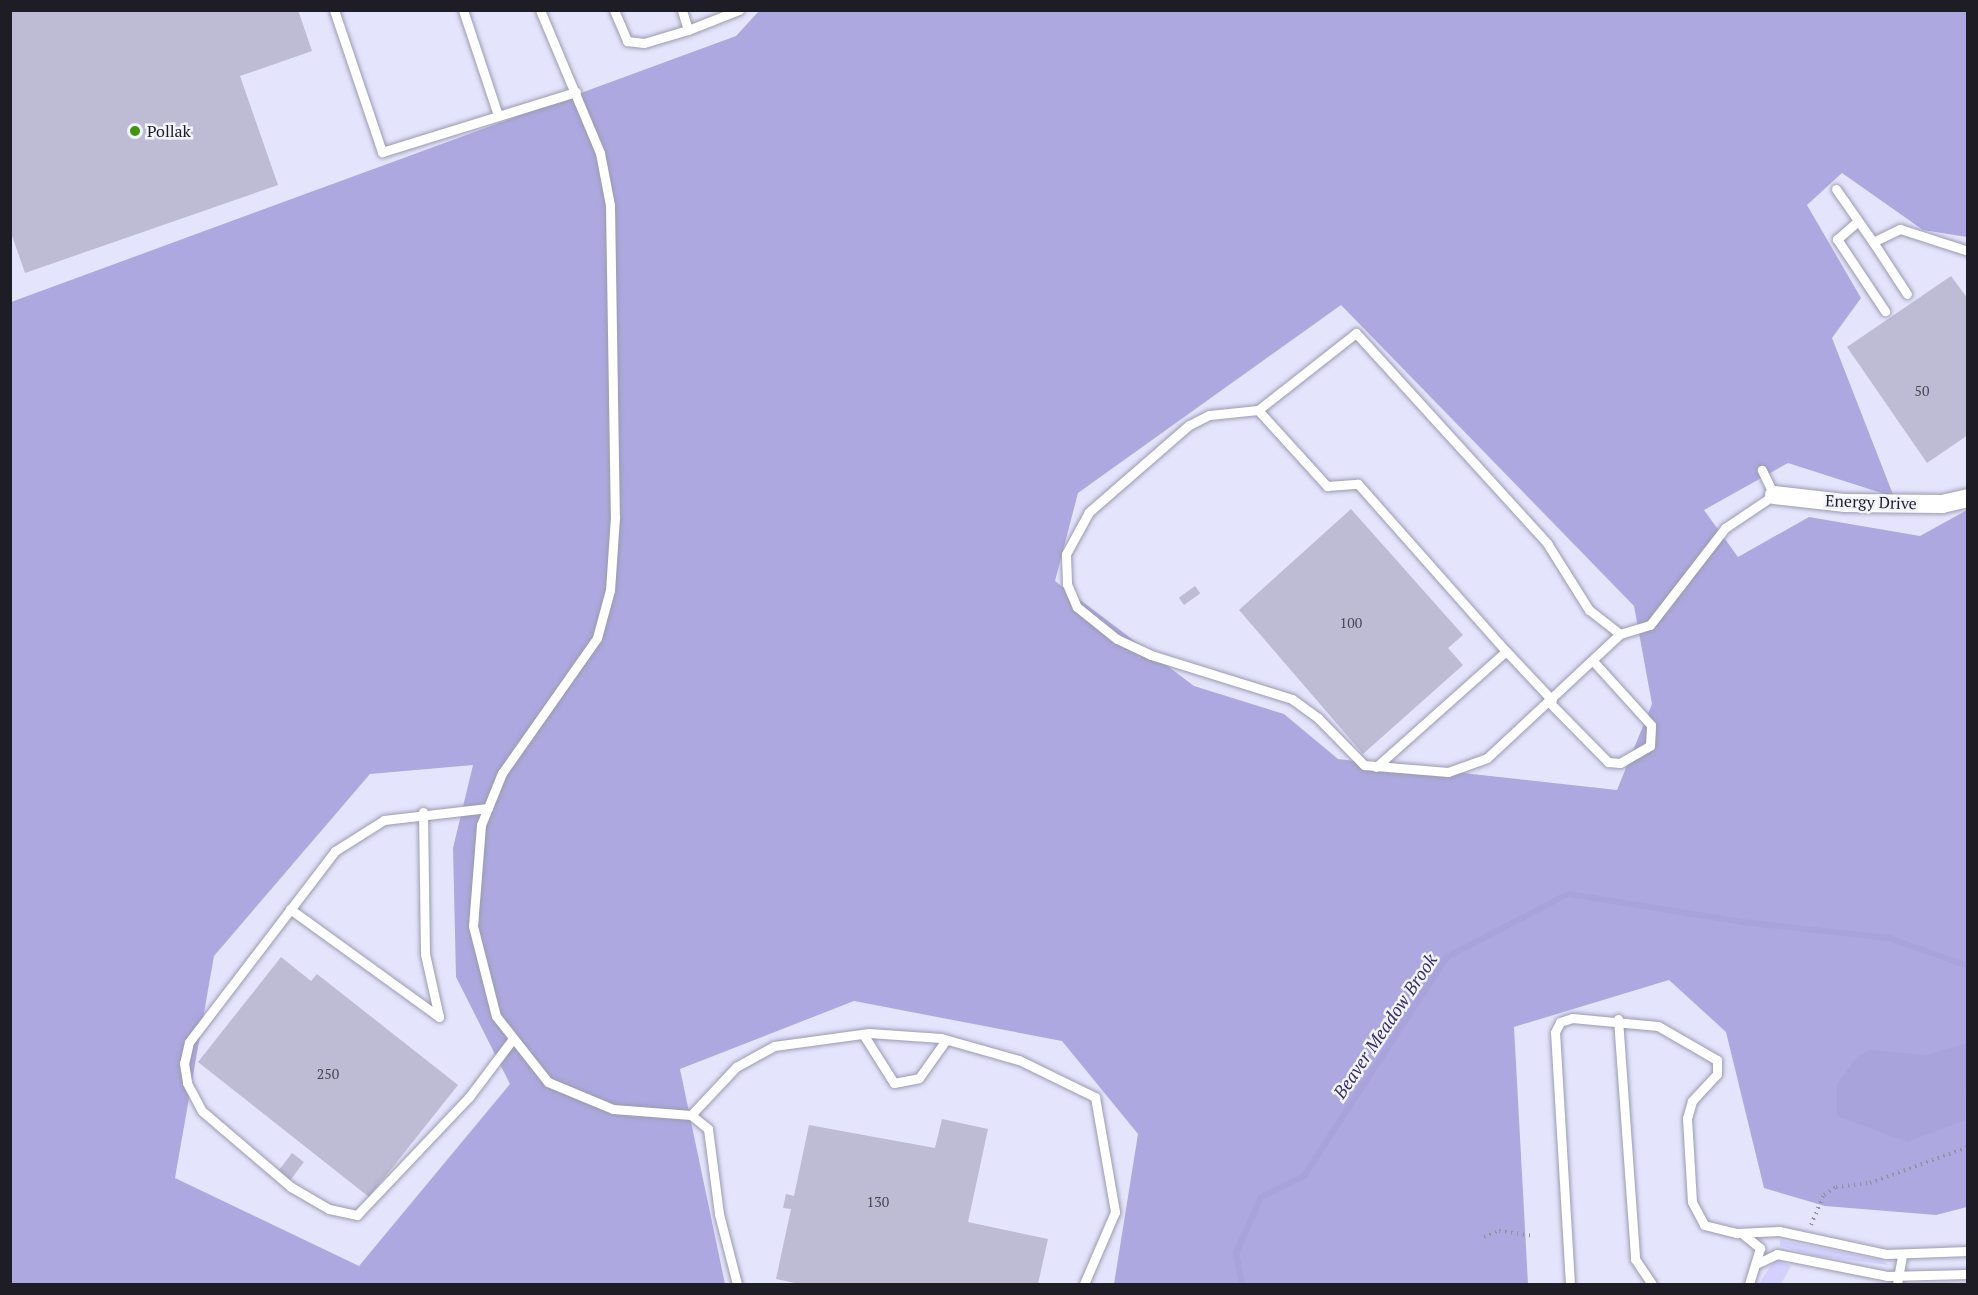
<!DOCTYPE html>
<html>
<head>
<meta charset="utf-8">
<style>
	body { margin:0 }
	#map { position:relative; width:1978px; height:1295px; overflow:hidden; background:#e5e4fd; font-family:"PT Serif",serif }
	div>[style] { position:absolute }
	.green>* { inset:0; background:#d3d0fe }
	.forest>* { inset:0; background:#ada9e0 }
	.water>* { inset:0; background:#a8a3da }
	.stream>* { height:6px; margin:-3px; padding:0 3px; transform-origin:3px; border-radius:3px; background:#a8a3da }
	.building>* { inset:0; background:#bdbcd4; transform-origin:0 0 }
	.path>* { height:4px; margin-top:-2px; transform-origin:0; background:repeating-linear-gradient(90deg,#9392a5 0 1.5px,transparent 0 6px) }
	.roads { filter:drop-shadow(0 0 2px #9b9ab1) drop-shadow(0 0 2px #9b9ab1) }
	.service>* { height:9px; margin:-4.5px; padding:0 4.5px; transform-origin:4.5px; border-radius:4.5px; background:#fff }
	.minor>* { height:18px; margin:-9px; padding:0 9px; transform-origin:9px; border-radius:9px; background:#fff }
	.dots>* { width:16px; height:16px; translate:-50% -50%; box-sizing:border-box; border:3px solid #f3f3fd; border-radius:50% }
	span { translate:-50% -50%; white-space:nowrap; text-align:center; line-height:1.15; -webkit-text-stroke:5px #f3f3fd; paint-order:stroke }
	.number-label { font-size:14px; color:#464552 }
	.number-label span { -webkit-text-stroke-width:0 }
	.poi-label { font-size:16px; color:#1e1d26 }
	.left { translate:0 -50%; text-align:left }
	.street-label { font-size:16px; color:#1e1d26 }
	.water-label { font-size:18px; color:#372b6c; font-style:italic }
	.frame { position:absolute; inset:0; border:12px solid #1e1d26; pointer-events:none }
</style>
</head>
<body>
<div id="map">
	<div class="green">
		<i style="clip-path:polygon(1780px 1240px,1881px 1260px,1889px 1265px,1817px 1256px,1780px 1246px)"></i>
		<i style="clip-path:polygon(1775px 1259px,1791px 1266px,1781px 1284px,1759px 1284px)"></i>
	</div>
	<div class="forest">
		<i style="clip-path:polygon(evenodd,759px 11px,1967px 11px,1967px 237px,1923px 230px,1842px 173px,1807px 205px,1861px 298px,1832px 338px,1894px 497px,1788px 463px,1704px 510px,1738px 557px,1809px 517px,1920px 536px,1967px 510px,1967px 1207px,1936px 1215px,1825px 1206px,1764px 1188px,1726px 1032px,1669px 980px,1514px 1027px,1528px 1284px,1114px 1284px,1138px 1134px,1062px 1041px,854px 1001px,680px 1069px,725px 1284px,11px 1284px,11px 302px,736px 36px,759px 11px,1341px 305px,1634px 606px,1652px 704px,1617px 790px,1338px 759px,1284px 714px,1194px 686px,1055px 581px,1078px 493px,1341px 305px,759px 11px,473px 765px,453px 848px,456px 977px,510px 1084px,359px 1266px,175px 1178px,214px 956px,370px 774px,473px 765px)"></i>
	</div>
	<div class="water">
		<i style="clip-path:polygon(1967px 1043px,1965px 1120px,1907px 1142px,1837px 1116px,1837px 1084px,1857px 1057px,1870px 1050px,1926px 1055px)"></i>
	</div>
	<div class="stream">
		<i style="left:1242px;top:1284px;width:32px;rotate:-101deg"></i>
		<i style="left:1236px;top:1253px;width:61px;rotate:-65.9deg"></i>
		<i style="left:1261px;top:1197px;width:48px;rotate:-26deg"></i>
		<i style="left:1304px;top:1176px;width:262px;rotate:-56.9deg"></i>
		<i style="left:1447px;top:957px;width:136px;rotate:-27.5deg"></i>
		<i style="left:1568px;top:894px;width:176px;rotate:9.1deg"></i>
		<i style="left:1742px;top:922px;width:148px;rotate:6.2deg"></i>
		<i style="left:1889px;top:938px;width:84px;rotate:19.5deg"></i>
	</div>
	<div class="building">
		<i style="clip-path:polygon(10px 10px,298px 10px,312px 51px,240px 76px,278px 185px,25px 273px,10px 230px)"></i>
		<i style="clip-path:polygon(1951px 276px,1968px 299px,1968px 435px,1927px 463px,1847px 347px)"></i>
		<i style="clip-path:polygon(1351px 509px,1463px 635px,1448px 648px,1463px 665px,1363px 754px,1239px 610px)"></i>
		<i style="left:1195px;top:586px;width:9px;height:20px;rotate:54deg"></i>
		<i style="clip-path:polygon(281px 957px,311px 981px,317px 974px,458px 1085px,369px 1197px,198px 1062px)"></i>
		<i style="clip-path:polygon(942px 1119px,988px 1129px,968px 1222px,1048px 1239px,1038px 1284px,800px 1284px,776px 1279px,791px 1209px,783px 1208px,786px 1194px,794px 1196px,809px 1125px,935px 1148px)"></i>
		<i style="left:292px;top:1153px;width:15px;height:26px;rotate:37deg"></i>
	</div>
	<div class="path">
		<i style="left:1811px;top:1225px;width:33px;rotate:-67deg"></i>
		<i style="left:1824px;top:1195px;width:14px;rotate:-34deg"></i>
		<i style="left:1836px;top:1187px;width:34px;rotate:-7deg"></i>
		<i style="left:1870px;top:1183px;width:104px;rotate:-20.2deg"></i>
		<i style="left:1484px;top:1237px;width:16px;rotate:-22deg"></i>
		<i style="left:1499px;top:1231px;width:35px;rotate:8deg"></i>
	</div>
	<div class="roads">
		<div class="service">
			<i style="left:334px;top:10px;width:150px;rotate:71.3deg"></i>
			<i style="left:382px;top:152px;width:203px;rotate:-17.2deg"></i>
			<i style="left:463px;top:10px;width:111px;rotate:71.6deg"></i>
			<i style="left:540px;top:10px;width:155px;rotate:67.2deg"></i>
			<i style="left:600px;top:153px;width:53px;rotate:79.1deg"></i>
			<i style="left:610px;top:205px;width:312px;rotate:89.1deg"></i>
			<i style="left:615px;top:517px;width:73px;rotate:93.9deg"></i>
			<i style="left:610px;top:590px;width:50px;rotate:105.2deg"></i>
			<i style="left:597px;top:638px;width:165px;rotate:125.1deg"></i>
			<i style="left:502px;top:773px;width:56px;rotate:112deg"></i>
			<i style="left:481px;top:825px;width:101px;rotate:94.5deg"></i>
			<i style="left:473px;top:926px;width:93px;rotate:75.7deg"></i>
			<i style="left:496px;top:1016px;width:84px;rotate:51.8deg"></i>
			<i style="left:548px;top:1082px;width:70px;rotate:22.6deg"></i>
			<i style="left:613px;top:1109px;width:78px;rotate:4.4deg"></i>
			<i style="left:691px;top:1115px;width:22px;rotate:39deg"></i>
			<i style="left:708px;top:1129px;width:86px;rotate:82.6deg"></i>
			<i style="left:719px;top:1214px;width:72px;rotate:75.6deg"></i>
			<i style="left:614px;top:10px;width:34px;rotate:67deg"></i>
			<i style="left:627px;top:41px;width:17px;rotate:7deg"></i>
			<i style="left:644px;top:43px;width:46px;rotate:-16.5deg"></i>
			<i style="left:688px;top:30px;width:21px;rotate:-107deg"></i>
			<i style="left:688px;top:30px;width:55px;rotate:-21.4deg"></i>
			<i style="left:1836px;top:189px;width:65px;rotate:55.1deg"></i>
			<i style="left:1873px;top:242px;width:30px;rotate:-26deg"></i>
			<i style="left:1900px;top:229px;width:71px;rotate:17.9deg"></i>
			<i style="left:1858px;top:221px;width:28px;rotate:139deg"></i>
			<i style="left:1837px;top:239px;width:87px;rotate:56.3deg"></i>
			<i style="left:1873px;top:242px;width:62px;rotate:56.8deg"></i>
			<i style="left:1258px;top:410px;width:103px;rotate:47.8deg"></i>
			<i style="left:1327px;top:486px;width:31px;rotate:-4deg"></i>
			<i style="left:1358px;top:484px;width:223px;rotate:48.5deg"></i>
			<i style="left:1620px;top:634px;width:39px;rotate:-142deg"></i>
			<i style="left:1589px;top:610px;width:79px;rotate:-122.1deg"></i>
			<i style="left:1547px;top:543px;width:284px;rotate:-132.3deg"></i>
			<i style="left:1356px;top:333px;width:125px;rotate:141.8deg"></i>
			<i style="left:1258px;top:410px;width:49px;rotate:174.2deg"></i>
			<i style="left:1209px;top:415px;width:22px;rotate:153deg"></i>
			<i style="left:1189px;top:425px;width:133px;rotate:139deg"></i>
			<i style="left:1089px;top:512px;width:48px;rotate:118.7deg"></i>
			<i style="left:1066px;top:554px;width:30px;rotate:88deg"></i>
			<i style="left:1067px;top:584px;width:25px;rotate:67deg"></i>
			<i style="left:1077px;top:607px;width:51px;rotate:38.7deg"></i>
			<i style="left:1117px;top:639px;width:38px;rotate:25deg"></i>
			<i style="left:1151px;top:655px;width:148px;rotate:17.3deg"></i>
			<i style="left:1292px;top:699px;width:32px;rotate:36deg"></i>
			<i style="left:1318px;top:718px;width:66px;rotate:45.6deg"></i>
			<i style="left:1364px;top:765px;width:84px;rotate:4.8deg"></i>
			<i style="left:1448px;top:772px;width:41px;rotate:-19.7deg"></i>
			<i style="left:1487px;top:758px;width:182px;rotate:-43deg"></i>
			<i style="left:1620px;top:634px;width:31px;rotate:-17deg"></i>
			<i style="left:1650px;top:625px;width:123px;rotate:-52.3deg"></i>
			<i style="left:1725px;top:528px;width:59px;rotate:-34deg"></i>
			<i style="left:1774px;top:495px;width:28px;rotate:-116deg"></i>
			<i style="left:1550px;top:703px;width:83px;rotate:45.5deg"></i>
			<i style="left:1608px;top:762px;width:12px;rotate:5deg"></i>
			<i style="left:1620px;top:763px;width:34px;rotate:-30deg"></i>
			<i style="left:1650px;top:746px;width:21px;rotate:-87deg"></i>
			<i style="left:1651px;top:725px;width:86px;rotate:-132.2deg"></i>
			<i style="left:1376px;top:767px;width:174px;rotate:-41.7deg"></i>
			<i style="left:1506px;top:651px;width:67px;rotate:46.8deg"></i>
			<i style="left:488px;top:808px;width:105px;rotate:173.4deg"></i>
			<i style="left:384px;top:820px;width:58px;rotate:147.7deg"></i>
			<i style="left:335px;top:851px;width:240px;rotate:127.4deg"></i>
			<i style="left:189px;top:1042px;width:22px;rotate:103deg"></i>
			<i style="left:184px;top:1063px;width:20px;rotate:81deg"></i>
			<i style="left:187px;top:1083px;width:32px;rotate:62deg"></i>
			<i style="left:202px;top:1111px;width:117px;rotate:40.5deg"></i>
			<i style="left:291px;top:1187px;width:44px;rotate:30.1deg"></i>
			<i style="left:329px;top:1209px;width:29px;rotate:12deg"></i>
			<i style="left:357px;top:1215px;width:163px;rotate:-46.5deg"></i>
			<i style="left:469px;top:1097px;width:71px;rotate:-53deg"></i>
			<i style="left:290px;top:909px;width:184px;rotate:35.9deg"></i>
			<i style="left:439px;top:1017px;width:65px;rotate:-102.5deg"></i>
			<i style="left:425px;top:954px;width:142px;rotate:-90.8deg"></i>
			<i style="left:1618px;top:1019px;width:241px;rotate:85.9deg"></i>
			<i style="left:1635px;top:1259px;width:30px;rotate:56deg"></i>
			<i style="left:863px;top:1034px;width:58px;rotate:57.7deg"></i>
			<i style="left:894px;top:1083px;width:25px;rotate:-11deg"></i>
			<i style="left:919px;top:1078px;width:47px;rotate:-54.6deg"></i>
			<i style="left:691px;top:1115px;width:66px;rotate:-46.8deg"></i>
			<i style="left:736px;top:1067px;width:43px;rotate:-28.9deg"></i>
			<i style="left:774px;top:1046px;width:96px;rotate:-7.8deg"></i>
			<i style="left:869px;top:1033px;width:72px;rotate:4deg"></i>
			<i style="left:941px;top:1038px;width:81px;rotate:15.8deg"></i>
			<i style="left:1019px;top:1060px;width:85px;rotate:26deg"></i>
			<i style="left:1095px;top:1097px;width:117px;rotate:80.1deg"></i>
			<i style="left:1115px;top:1212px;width:78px;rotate:113.3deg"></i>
			<i style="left:1744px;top:1235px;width:21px;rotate:39deg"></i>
			<i style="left:1760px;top:1248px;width:38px;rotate:107deg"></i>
			<i style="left:1758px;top:1263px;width:21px;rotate:-25deg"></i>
			<i style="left:1777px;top:1254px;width:112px;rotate:11.3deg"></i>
			<i style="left:1887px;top:1276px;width:81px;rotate:-1.4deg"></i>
			<i style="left:1570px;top:1284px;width:252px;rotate:-93.4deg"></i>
			<i style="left:1555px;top:1032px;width:11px;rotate:-63deg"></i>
			<i style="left:1560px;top:1022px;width:13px;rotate:-18deg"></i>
			<i style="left:1572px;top:1018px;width:86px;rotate:5.3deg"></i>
			<i style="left:1658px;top:1026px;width:68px;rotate:30deg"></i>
			<i style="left:1717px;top:1060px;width:14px;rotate:90deg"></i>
			<i style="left:1717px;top:1074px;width:37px;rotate:133deg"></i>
			<i style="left:1692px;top:1101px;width:18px;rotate:106deg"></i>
			<i style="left:1687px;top:1118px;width:84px;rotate:86.6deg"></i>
			<i style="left:1692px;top:1202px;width:26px;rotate:62deg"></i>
			<i style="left:1704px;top:1225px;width:34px;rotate:14deg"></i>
			<i style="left:1737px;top:1233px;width:42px;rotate:-2.7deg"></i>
			<i style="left:1779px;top:1231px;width:109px;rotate:12.1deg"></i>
			<i style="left:1886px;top:1254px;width:82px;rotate:-2.1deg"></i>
			<i style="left:1897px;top:1284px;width:29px;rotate:-80deg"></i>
		</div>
		<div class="minor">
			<i style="left:1774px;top:495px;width:70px;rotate:6.5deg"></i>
			<i style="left:1844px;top:503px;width:98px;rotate:0.6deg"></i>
			<i style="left:1942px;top:504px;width:27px;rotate:-13deg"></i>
		</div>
	</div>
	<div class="dots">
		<i style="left:135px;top:131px;background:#3f960c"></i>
	</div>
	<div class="number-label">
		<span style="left:1922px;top:391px">50</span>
		<span style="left:1351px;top:623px">100</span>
		<span style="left:328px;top:1074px">250</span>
		<span style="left:878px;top:1202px">130</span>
	</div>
	<div class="poi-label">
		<span class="left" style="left:147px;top:131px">Pollak</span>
	</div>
	<div class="street-label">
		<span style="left:1871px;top:502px;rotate:2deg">Energy Drive</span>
	</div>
	<div class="water-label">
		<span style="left:1385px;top:1026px;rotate:-56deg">Beaver Meadow Brook</span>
	</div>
	<div class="frame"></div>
</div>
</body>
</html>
